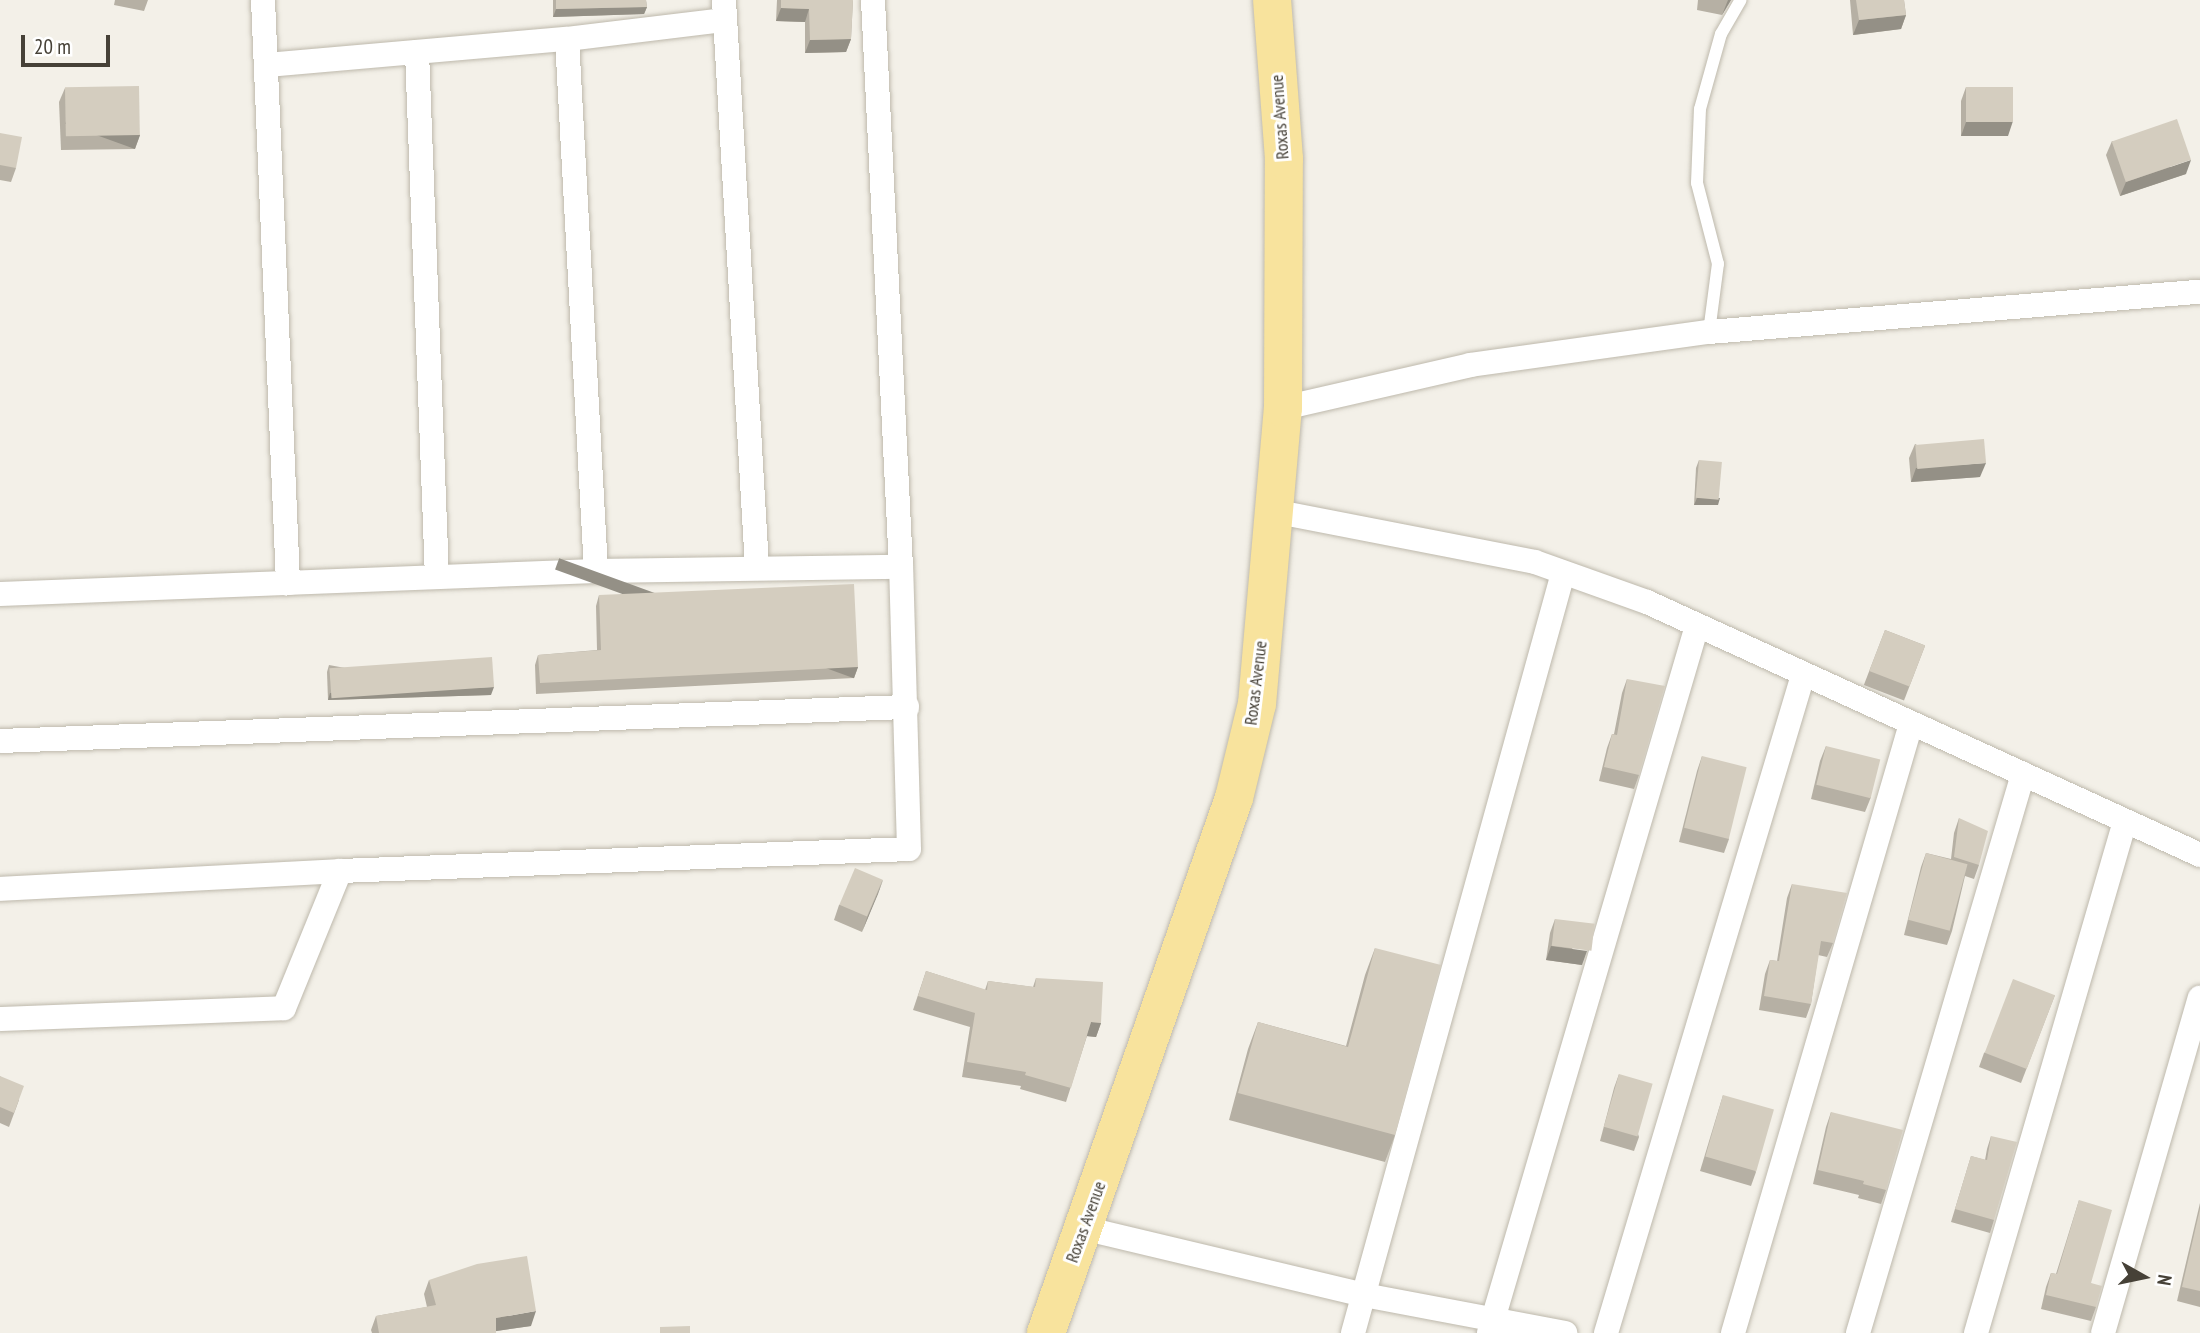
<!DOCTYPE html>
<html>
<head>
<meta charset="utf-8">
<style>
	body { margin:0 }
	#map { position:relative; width:2200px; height:1333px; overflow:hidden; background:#f3f0e8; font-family:"PT Sans Narrow",sans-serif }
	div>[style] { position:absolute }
	.roads { filter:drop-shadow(0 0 2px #beb9ac) drop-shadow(0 0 2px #beb9ac) }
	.lane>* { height:12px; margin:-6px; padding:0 6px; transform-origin:6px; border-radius:6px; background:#fff }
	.street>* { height:24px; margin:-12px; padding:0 12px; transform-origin:12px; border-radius:12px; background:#fff }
	.primary>* { height:38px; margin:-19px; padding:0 19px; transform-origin:19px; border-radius:19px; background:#f8e39d }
	.wall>* { inset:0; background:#b6b0a4; transform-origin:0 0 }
	.shaded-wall>* { inset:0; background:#949086; transform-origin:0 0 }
	.building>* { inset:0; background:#d4cdbf; transform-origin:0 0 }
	span { translate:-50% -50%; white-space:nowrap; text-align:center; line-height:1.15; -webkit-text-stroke:6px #fff; paint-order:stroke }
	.street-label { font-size:18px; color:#464137 }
	.north { position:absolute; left:2109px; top:1242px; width:70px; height:70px; -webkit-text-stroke:5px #fff; paint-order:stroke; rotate:99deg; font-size:19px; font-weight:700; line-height:28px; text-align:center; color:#464137 }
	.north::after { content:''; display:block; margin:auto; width:24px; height:32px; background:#464137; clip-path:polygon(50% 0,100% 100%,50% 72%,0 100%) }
	.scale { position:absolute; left:21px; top:35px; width:89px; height:32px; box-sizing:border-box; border:4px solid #464137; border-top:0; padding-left:9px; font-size:21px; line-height:24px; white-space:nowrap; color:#464137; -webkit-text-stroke:5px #fff; paint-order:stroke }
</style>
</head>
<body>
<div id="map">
	<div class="roads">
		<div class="lane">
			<i style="left:1709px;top:332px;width:69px;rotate:-82.5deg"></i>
			<i style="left:1718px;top:264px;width:84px;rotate:-104.5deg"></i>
			<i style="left:1697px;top:183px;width:74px;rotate:-87.7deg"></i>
			<i style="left:1700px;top:109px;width:78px;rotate:-74.4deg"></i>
			<i style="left:1721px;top:34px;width:39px;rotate:-60deg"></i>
		</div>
		<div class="street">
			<i style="left:263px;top:0;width:584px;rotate:87.54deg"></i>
			<i style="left:724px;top:0;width:568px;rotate:86.67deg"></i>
			<i style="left:567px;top:39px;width:533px;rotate:86.88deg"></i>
			<i style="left:417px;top:52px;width:525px;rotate:87.82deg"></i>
			<i style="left:267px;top:65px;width:301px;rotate:-5deg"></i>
			<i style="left:567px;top:39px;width:159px;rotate:-6.9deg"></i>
			<i style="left:1283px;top:408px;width:192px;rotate:-12.9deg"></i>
			<i style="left:1470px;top:365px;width:241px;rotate:-7.9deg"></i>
			<i style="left:1709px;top:332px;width:493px;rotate:-4.7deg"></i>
			<i style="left:1273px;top:511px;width:267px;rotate:11deg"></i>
			<i style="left:1535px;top:562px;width:119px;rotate:19.7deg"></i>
			<i style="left:1647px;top:602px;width:608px;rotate:24.58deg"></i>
			<i style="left:0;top:594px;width:596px;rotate:-2.21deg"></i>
			<i style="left:596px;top:571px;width:305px;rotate:-0.8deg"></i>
			<i style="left:0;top:741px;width:908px;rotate:-2.15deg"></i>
			<i style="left:0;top:889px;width:340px;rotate:-3deg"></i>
			<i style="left:340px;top:871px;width:569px;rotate:-2.21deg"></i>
			<i style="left:909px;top:849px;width:282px;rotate:-91.6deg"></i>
			<i style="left:901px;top:567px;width:568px;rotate:-92.83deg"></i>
			<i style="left:0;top:1019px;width:284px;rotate:-2.2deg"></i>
			<i style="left:284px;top:1008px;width:148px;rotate:-67.8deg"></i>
			<i style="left:1083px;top:1228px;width:289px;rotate:13.4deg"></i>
			<i style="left:1364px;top:1295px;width:205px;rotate:10.7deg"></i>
			<i style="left:1353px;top:1333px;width:788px;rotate:-74.55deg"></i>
			<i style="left:1489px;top:1333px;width:737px;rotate:-73.61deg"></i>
			<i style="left:1606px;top:1333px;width:687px;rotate:-73.33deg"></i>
			<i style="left:1733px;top:1333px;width:634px;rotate:-73.71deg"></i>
			<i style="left:1858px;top:1333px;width:583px;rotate:-73.55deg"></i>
			<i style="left:1976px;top:1333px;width:533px;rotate:-73.77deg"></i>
			<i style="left:2103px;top:1333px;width:349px;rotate:-73.9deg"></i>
		</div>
		<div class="primary">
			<i style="left:1046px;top:1333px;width:567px;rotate:-70.64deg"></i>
			<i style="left:1234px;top:798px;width:97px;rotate:-76.3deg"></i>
			<i style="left:1257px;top:704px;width:297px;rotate:-85deg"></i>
			<i style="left:1283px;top:408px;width:249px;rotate:-89.8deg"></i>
			<i style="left:1284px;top:159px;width:159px;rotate:-94.3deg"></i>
		</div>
	</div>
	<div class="wall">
		<i style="clip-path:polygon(115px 0,148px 0,144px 11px,114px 5px)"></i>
		<i style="clip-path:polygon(553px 0,646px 0,647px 7px,644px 14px,553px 17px)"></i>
		<i style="clip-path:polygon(777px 0,853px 0,851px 39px,846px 52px,805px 53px,805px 22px,776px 21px)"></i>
		<i style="clip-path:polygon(1698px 0,1731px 0,1722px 15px,1697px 10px)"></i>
		<i style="clip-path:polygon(1850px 0,1904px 0,1906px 15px,1901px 29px,1853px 35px)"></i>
		<i style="clip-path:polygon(1966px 87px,2008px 136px,1961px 136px,1961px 101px)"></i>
		<i style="clip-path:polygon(65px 88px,140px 135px,135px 149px,61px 150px,59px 102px)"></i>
		<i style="clip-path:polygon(0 133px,16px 168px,11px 182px,0 180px)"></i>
		<i style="clip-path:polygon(2112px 141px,2186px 174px,2120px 196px,2106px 155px)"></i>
		<i style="clip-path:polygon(1915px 444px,1980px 477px,1911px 482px,1909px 458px)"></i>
		<i style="clip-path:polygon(1699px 460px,1718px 505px,1694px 505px,1696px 468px)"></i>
		<i style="clip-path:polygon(599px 595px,858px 667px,854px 678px,536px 694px,535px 665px,538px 655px,597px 650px,596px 606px)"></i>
		<i style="left:1885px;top:630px;width:43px;height:59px;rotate:21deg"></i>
		<i style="clip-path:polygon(329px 665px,491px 695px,328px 700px,327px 672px)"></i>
		<i style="clip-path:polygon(1627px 679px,1639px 775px,1634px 789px,1599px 781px,1607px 748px,1612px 734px,1614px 734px,1622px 693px)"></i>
		<i style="clip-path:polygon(1826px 746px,1871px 797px,1865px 812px,1811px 799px,1820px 761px)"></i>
		<i style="clip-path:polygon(1702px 756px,1729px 839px,1724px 853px,1679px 842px,1697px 771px)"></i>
		<i style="clip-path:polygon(1959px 818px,1979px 865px,1974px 879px,1965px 876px,1952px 931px,1947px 945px,1904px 935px,1921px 867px,1926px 853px,1951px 859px,1954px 833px)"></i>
		<i style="clip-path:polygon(883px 880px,862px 932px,834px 920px,839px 905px)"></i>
		<i style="clip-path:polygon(1792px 884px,1833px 943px,1827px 957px,1818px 955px,1811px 1004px,1806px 1018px,1759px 1010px,1765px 974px,1770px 960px,1777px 961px,1787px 898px)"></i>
		<i style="clip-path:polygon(1555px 919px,1582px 965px,1546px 960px,1550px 933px)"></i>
		<i style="clip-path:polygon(1375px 948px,1395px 1135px,1385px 1162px,1229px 1120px,1248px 1049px,1258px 1022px,1346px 1046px,1365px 975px)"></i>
		<i style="clip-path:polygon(926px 971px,985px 990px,988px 981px,1033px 987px,1036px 978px,1101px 1023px,1096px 1037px,1087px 1036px,1066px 1102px,1020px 1089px,1021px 1086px,962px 1077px,970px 1027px,913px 1010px)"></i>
		<i style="clip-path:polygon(2055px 995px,2021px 1083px,1979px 1067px,1984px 1053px)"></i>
		<i style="clip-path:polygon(1619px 1074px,1639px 1137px,1634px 1151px,1600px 1141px,1614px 1088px)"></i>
		<i style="clip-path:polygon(0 1076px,19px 1100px,9px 1127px,0 1123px)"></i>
		<i style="clip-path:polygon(1723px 1095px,1756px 1172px,1751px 1186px,1700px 1171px)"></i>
		<i style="clip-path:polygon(1831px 1112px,1886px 1190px,1881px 1204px,1858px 1198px,1859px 1195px,1813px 1184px,1826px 1127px)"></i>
		<i style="clip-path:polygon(1991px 1136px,1994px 1220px,1990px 1233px,1951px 1222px,1971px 1156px,1985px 1160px,1987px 1149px)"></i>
		<i style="clip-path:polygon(2079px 1200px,2091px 1283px,2096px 1307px,2091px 1321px,2041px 1309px,2046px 1287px,2051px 1273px,2056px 1274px)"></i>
		<i style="clip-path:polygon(2200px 1203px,2200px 1307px,2177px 1301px)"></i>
		<i style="clip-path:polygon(429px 1280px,531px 1326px,496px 1331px,496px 1333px,372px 1333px,371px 1330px,376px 1316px,427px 1307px,424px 1294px)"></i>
	</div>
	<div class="shaded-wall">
		<i style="clip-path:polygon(1728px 0,1731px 0,1722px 15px)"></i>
		<i style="clip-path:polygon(647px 7px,644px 14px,553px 17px,556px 9px)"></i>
		<i style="clip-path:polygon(781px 8px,809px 9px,805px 22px,776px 21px)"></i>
		<i style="clip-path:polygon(1906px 15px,1901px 29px,1853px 35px,1859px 20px)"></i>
		<i style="clip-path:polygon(851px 39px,846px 52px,805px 53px,810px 40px)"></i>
		<i style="clip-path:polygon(2013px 121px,2008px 136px,1961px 136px,1966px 122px)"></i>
		<i style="left:140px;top:135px;width:15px;height:74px;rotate:110deg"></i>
		<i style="clip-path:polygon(2191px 160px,2186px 174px,2120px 196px,2126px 182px)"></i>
		<i style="clip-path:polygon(1986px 463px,1980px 477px,1911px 482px,1916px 468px)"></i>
		<i style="clip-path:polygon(1697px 498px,1720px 498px,1718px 505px,1694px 505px)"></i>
		<i style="left:858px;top:667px;width:12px;height:318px;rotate:110deg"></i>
		<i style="clip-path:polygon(494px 687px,491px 695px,328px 700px,330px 693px)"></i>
		<i style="clip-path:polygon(883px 880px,878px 894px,862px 932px,867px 918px)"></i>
		<i style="clip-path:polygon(1551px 946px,1587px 951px,1582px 965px,1546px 960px)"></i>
		<i style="clip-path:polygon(1091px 1022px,1101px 1023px,1096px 1037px,1086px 1036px)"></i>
		<i style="clip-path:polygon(536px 1311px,531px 1326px,490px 1332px,496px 1318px)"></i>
	</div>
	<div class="building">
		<i style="clip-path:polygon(556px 0,646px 0,647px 7px,556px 9px)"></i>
		<i style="clip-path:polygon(781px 0,853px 0,851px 39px,810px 40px,809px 9px,781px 8px)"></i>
		<i style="clip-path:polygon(1856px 0,1904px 0,1906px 15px,1859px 20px)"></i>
		<i style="left:139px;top:86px;width:49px;height:74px;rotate:89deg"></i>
		<i style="left:1966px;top:87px;width:47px;height:35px"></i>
		<i style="left:2177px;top:119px;width:43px;height:69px;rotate:71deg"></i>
		<i style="clip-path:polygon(0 133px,22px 137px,16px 168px,0 165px)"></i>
		<i style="left:1984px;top:439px;width:24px;height:69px;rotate:85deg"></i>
		<i style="left:1699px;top:460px;width:23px;height:38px;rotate:5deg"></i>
		<i style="clip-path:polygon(854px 584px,858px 667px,540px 683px,538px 655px,601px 650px,599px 595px)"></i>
		<i style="left:1885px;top:630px;width:43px;height:44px;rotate:21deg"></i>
		<i style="left:492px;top:657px;width:30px;height:163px;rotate:86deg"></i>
		<i style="clip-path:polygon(1627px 679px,1665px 686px,1639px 775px,1604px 767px,1612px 734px,1617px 735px)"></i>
		<i style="left:1826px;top:746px;width:56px;height:40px;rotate:14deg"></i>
		<i style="left:1702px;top:756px;width:46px;height:74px;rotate:14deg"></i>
		<i style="clip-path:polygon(1959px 818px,1988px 831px,1979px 865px,1954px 857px)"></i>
		<i style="left:1926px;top:853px;width:43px;height:69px;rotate:15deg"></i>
		<i style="left:855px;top:868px;width:30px;height:40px;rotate:23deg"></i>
		<i style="clip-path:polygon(1792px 884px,1847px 893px,1833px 943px,1821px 941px,1811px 1004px,1764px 996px,1770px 960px,1779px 961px)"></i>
		<i style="left:1555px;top:919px;width:40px;height:27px;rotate:7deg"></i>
		<i style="clip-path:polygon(1375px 948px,1441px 965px,1395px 1135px,1238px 1093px,1258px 1022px,1348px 1047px)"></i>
		<i style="clip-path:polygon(926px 971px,987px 990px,988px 981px,1035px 987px,1036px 978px,1103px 982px,1101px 1023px,1091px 1022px,1071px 1088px,1025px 1075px,1026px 1072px,967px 1062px,975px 1013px,918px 996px)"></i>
		<i style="left:2013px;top:979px;width:45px;height:79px;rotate:21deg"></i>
		<i style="left:1619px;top:1074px;width:35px;height:55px;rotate:16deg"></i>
		<i style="clip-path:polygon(0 1076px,24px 1086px,14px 1113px,0 1107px)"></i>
		<i style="left:1723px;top:1095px;width:53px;height:64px;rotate:16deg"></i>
		<i style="clip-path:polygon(1831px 1112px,1903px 1130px,1886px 1190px,1863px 1184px,1864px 1181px,1818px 1170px)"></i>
		<i style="clip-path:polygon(1991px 1136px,2017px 1142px,1994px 1220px,1955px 1209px,1971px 1156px,1987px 1160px)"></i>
		<i style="clip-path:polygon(2079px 1200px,2112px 1210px,2091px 1283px,2102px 1286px,2096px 1307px,2046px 1295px,2051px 1273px,2057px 1274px)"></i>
		<i style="clip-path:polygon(2200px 1209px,2200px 1291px,2182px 1287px)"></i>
		<i style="clip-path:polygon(527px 1256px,536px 1311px,496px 1318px,496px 1333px,379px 1333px,376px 1316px,436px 1305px,429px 1280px,477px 1264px)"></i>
		<i style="clip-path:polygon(690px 1326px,690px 1333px,660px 1333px,660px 1327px)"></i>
	</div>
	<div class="street-label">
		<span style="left:1280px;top:117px;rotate:-94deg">Roxas Avenue</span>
		<span style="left:1256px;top:683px;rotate:-83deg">Roxas Avenue</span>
		<span style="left:1086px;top:1222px;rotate:-70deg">Roxas Avenue</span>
	</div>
	<div class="north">N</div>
	<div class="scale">20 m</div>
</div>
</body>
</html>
